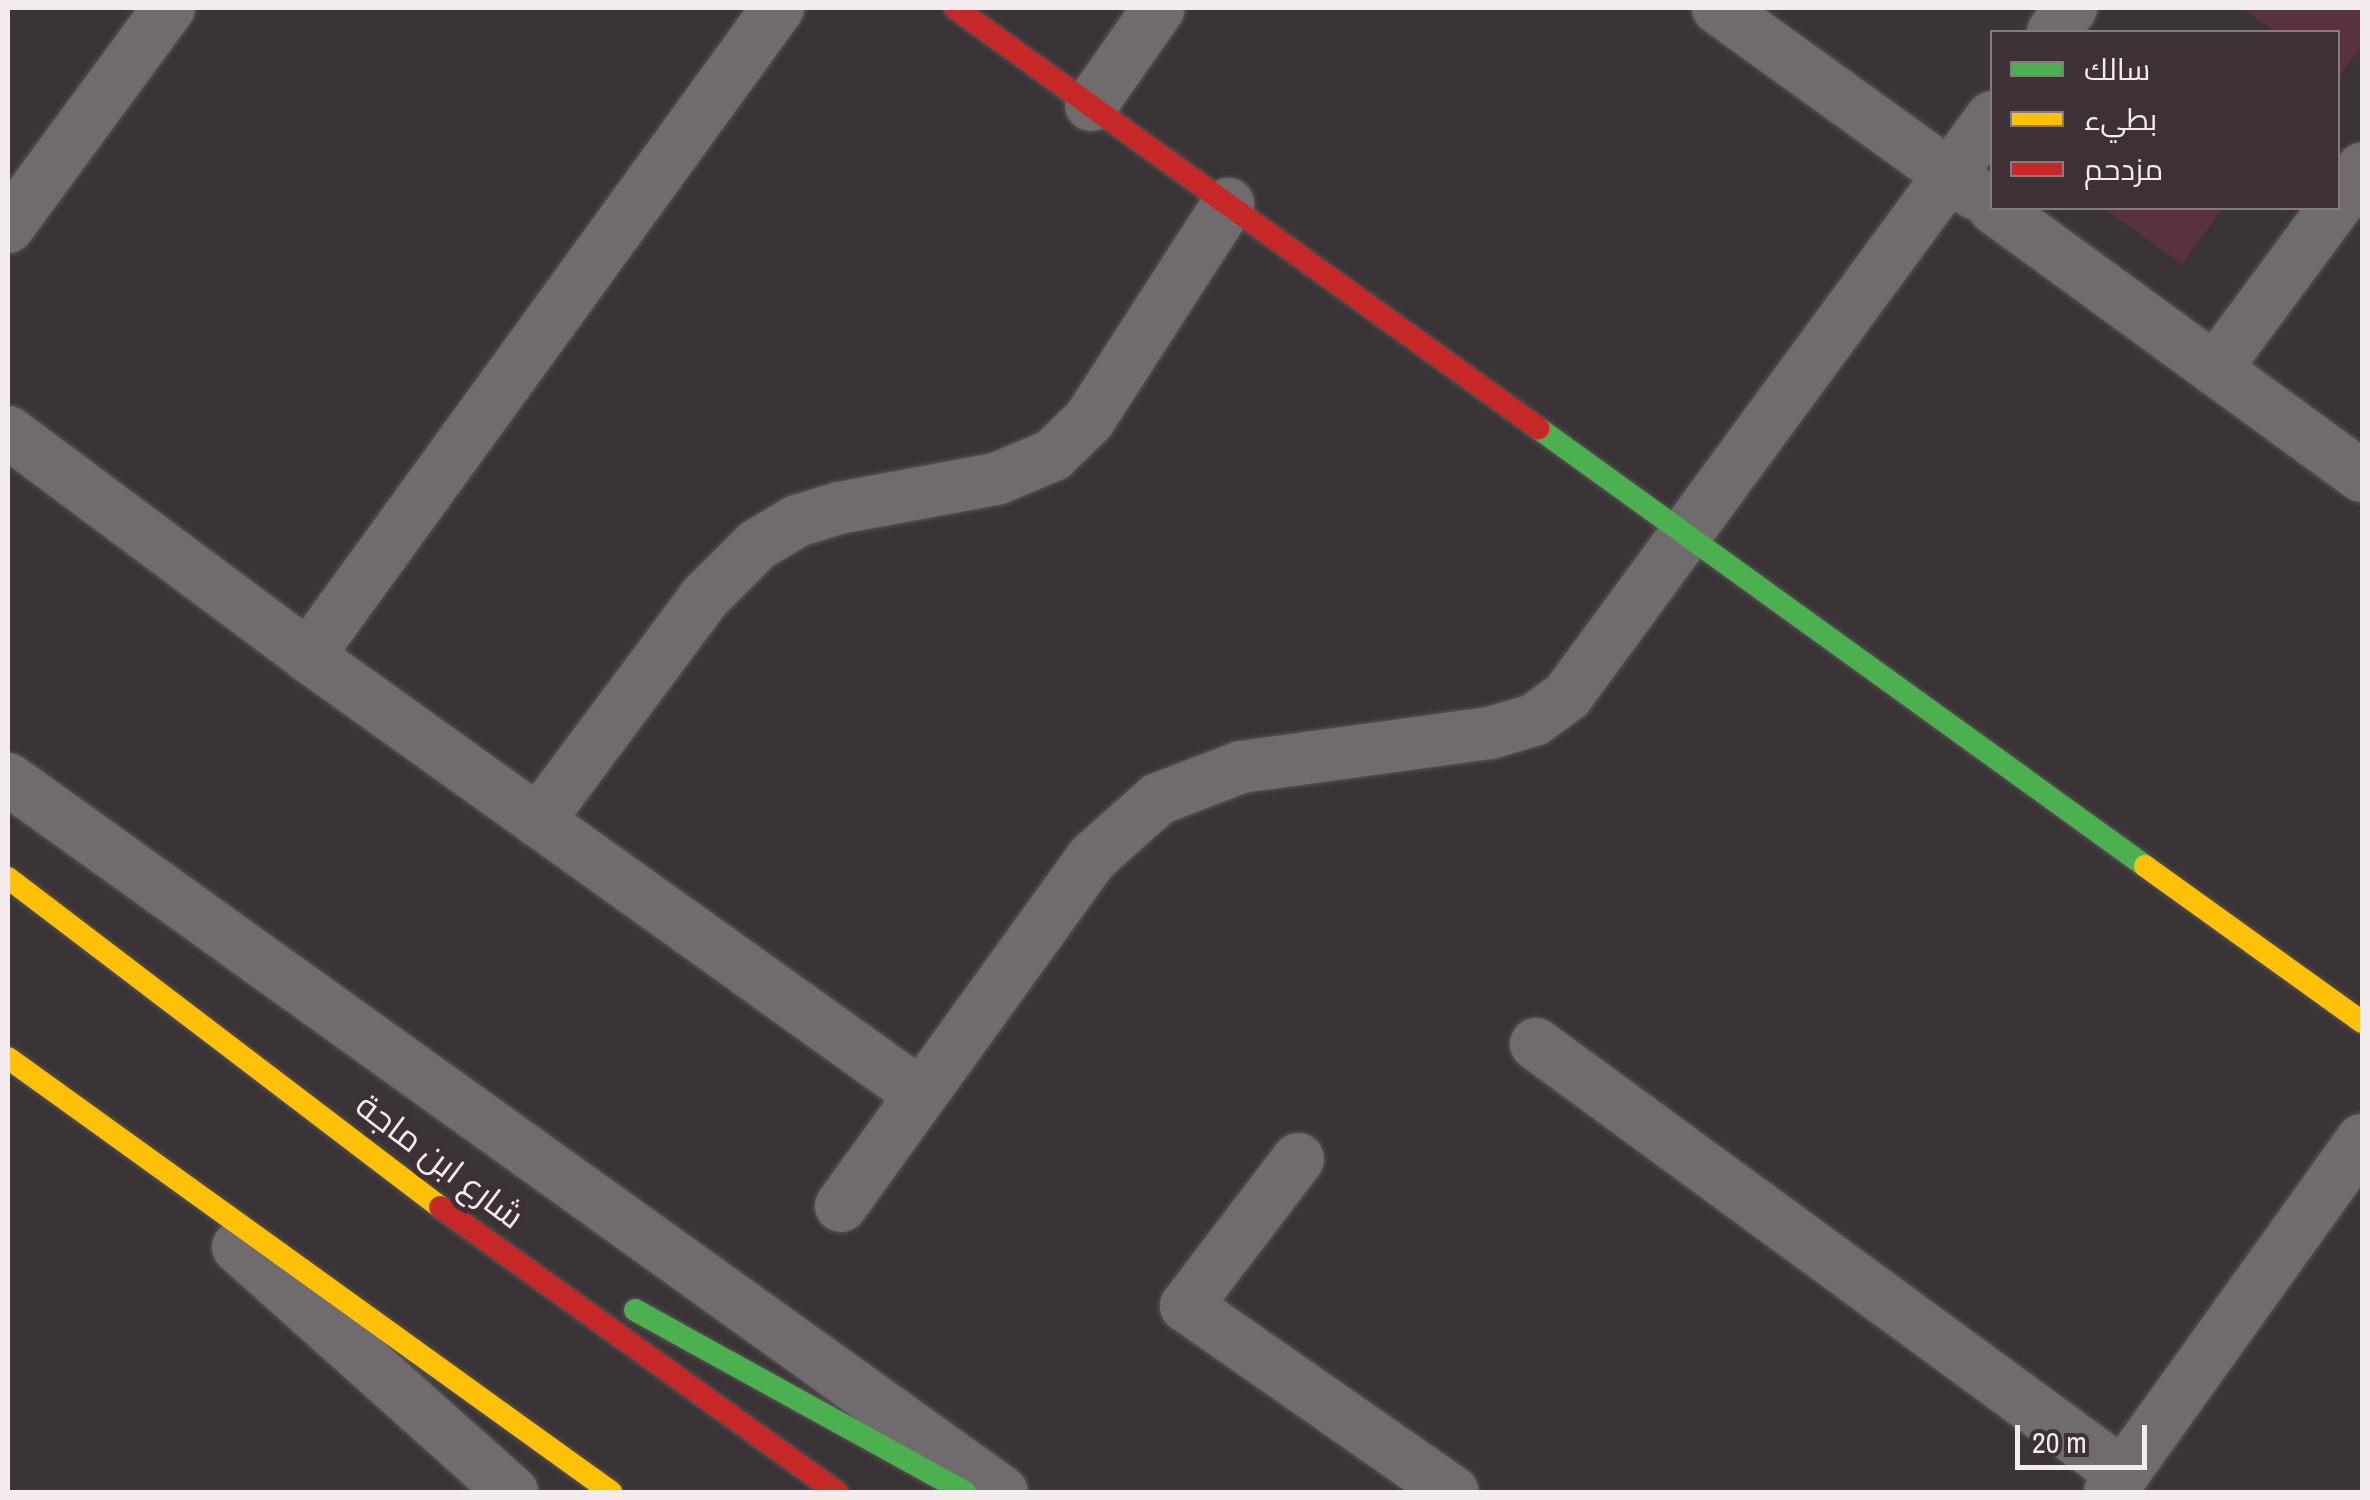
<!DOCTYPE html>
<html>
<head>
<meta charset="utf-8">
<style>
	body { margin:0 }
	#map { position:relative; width:2370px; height:1500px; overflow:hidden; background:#3a3436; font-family:"Archivo Narrow",Cairo,sans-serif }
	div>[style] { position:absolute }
	.green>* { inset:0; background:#593242 }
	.roads { filter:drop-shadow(0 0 2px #585254) drop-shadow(0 0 2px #585254) }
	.street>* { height:52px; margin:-26px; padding:0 26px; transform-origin:26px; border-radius:26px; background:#706b6c }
	.fast>* { height:22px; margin:-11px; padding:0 11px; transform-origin:11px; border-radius:11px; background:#4caf50 }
	.slow>* { height:22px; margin:-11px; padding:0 11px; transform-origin:11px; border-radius:11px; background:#ffc107 }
	.jam>* { height:22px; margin:-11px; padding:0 11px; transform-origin:11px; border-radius:11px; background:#c62828 }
	span { translate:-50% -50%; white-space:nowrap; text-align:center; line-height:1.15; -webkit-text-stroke:10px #3d3135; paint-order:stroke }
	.street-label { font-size:35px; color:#f3ebee }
	.frame { position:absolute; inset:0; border:10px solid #f3ebee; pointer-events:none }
	.legend { position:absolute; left:1990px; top:30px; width:350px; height:180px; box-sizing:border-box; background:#3d3135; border:2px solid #867b7f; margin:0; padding:12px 18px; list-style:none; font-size:30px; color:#f3ebee }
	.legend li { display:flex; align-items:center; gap:20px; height:50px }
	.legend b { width:50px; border:2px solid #867b7f }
	.scale { position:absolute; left:2015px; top:1425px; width:132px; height:45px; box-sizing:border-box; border:5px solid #f3ebee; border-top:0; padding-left:12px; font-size:30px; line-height:35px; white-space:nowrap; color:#f3ebee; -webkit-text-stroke:8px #3d3135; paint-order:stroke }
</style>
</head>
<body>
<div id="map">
	<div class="green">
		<i style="clip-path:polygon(2242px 8px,2362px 8px,2362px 45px,2338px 78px,2338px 32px,2275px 32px)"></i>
		<i style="clip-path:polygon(2103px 208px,2223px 208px,2182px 264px)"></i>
	</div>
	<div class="roads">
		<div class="street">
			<i style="left:1718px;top:8px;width:318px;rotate:35.8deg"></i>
			<i style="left:2053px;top:32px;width:30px;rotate:-53deg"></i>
			<i style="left:1091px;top:105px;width:118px;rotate:-55deg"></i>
			<i style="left:2338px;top:203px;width:42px;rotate:-54.8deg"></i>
			<i style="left:1994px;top:208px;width:455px;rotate:36.1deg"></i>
			<i style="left:8px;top:227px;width:272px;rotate:-53.7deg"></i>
			<i style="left:2215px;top:369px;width:200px;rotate:-53.5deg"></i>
			<i style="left:8px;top:432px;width:374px;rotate:36.7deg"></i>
			<i style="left:308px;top:656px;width:753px;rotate:35.59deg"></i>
			<i style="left:308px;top:656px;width:801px;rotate:-54.05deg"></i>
			<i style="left:8px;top:779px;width:1223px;rotate:35.65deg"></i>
			<i style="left:538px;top:821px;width:279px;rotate:-53.3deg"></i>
			<i style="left:705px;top:597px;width:74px;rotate:-45deg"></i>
			<i style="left:757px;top:545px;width:47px;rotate:-31deg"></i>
			<i style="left:797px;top:521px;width:44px;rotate:-17.2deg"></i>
			<i style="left:839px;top:508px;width:160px;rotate:-10.5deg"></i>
			<i style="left:996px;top:479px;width:62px;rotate:-22.8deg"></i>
			<i style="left:1053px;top:455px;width:50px;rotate:-44.2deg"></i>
			<i style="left:1089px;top:420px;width:257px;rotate:-57.2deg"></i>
			<i style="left:1536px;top:1044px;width:728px;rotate:36.22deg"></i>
			<i style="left:1298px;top:1159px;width:185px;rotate:127.3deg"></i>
			<i style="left:1186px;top:1306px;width:325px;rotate:34.9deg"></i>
			<i style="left:841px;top:1206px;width:430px;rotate:-54.2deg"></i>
			<i style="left:1093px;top:857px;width:87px;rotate:-41.7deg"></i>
			<i style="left:1158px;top:799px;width:89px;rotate:-21.1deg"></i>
			<i style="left:1241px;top:767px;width:251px;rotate:-7.8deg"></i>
			<i style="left:1490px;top:733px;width:46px;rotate:-16.5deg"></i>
			<i style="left:1534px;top:720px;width:41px;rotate:-36deg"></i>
			<i style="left:1567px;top:696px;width:718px;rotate:-53.72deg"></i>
			<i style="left:238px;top:1247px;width:368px;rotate:41.8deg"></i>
			<i style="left:2110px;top:1492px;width:433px;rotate:-54.4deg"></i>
		</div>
		<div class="fast">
			<i style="left:1538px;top:428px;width:749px;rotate:35.81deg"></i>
			<i style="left:635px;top:1310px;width:377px;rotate:28.9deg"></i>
		</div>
		<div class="slow">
			<i style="left:2145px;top:866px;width:267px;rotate:35.7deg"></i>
			<i style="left:8px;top:878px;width:543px;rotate:37.29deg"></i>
			<i style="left:8px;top:1058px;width:743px;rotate:35.74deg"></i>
		</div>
		<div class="jam">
			<i style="left:955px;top:8px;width:719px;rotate:35.77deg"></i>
			<i style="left:440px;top:1207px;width:489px;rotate:35.7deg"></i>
		</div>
	</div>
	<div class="street-label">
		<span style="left:440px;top:1161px;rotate:37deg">شارع ابن ماجة</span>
	</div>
	<div class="frame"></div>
	<ul class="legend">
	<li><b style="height:12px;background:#4caf50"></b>سالك</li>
	<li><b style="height:12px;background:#ffc107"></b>بطيء</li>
	<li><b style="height:12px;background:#c62828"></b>مزدحم</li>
	</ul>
	<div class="scale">20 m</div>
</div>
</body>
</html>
